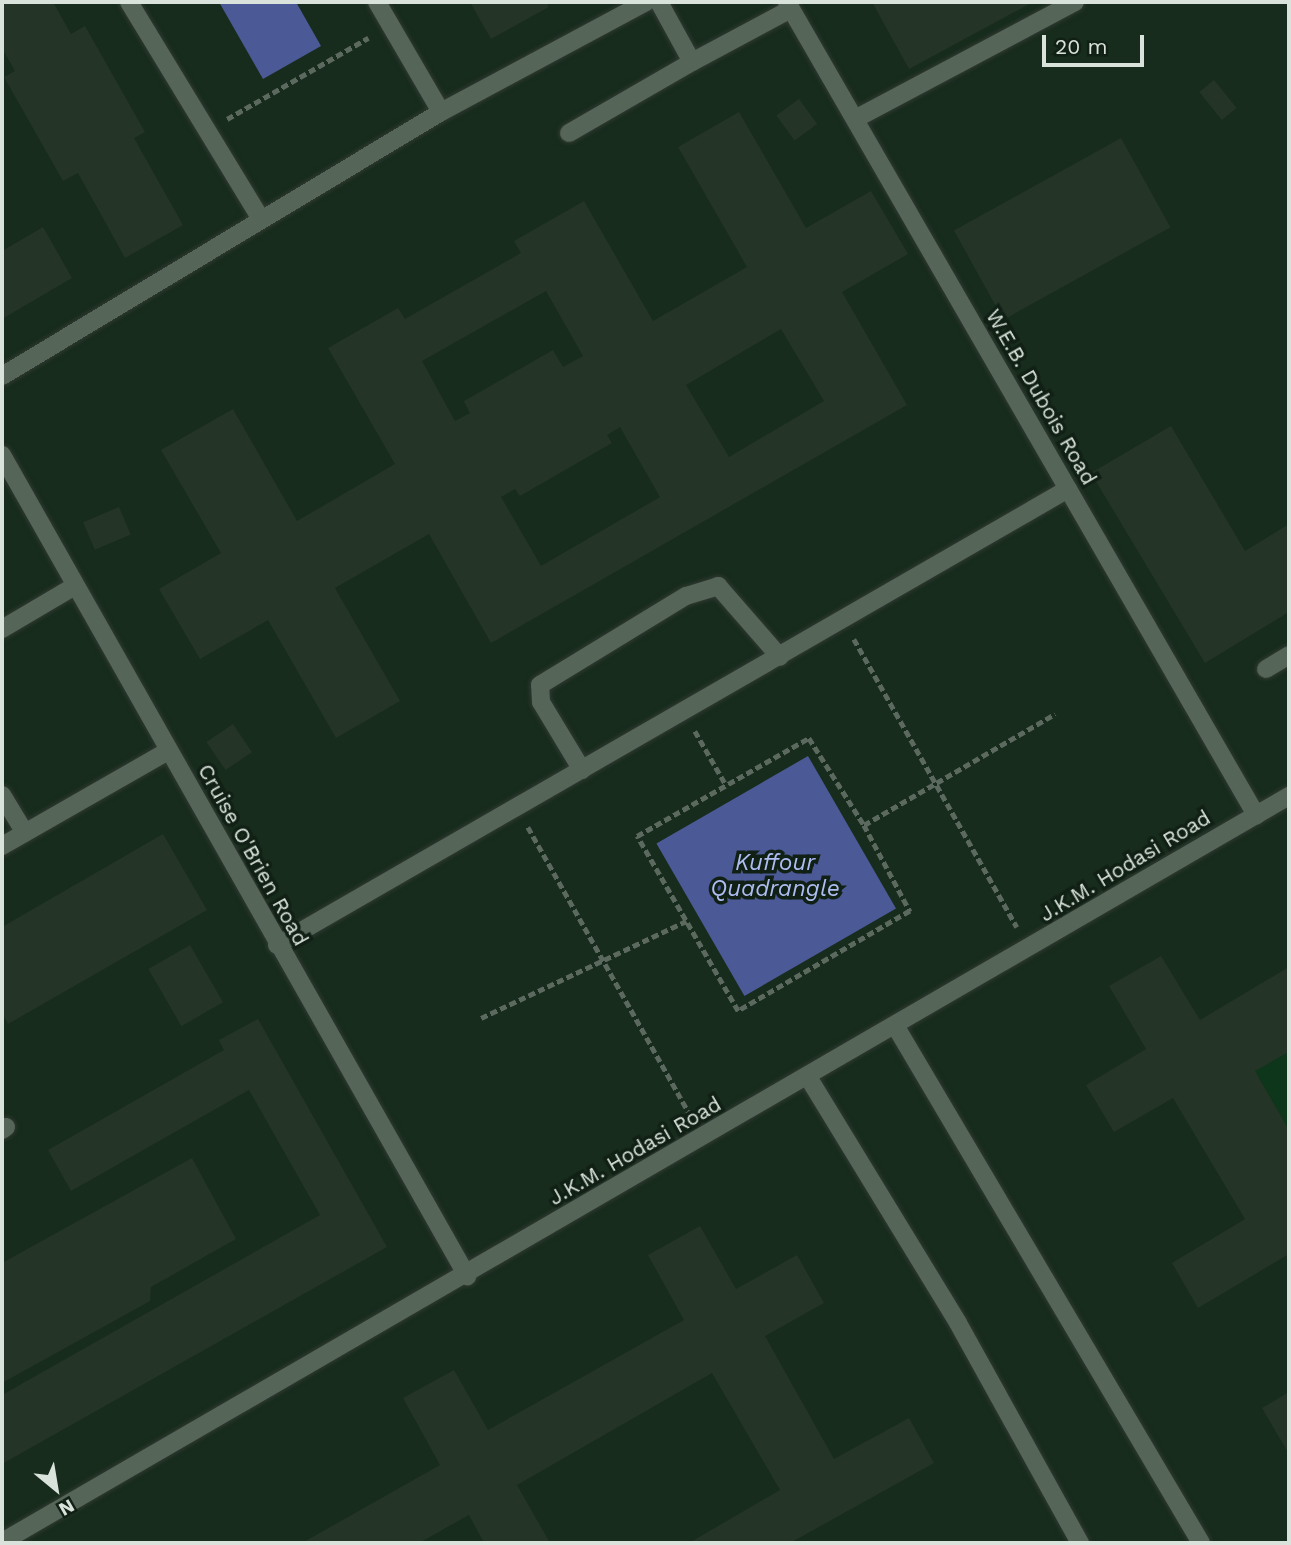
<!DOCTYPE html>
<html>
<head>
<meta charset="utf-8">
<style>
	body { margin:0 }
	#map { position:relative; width:1291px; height:1545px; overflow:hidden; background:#112014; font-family:"Work Sans",sans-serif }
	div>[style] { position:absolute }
	.built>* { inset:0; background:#172c1c; transform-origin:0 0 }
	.green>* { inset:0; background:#0e361b }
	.water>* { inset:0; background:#4b5996; transform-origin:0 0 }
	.building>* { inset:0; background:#243427; transform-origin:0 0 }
	.path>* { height:4.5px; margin-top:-2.25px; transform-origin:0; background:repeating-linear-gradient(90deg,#5c695f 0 7px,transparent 0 10.5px) }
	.roads { filter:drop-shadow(0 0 2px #313932) drop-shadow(0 0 2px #313932) }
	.minor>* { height:18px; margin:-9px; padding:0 9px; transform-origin:9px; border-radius:9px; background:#556658 }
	span { translate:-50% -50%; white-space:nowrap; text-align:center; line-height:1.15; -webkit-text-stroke:7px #112014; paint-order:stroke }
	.street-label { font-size:21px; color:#d9e3db }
	.water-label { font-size:23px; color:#aebdf2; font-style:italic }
	.frame { position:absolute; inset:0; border:4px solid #d9e3db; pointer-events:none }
	.north { position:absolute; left:21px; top:1454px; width:70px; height:70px; -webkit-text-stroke:5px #112014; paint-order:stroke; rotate:150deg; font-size:19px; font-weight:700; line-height:28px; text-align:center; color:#d9e3db }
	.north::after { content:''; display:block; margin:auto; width:24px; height:32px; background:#d9e3db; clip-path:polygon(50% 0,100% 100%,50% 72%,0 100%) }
	.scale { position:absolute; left:1042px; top:35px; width:102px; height:32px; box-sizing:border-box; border:4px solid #d9e3db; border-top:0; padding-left:9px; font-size:21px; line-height:24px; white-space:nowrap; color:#d9e3db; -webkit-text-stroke:5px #112014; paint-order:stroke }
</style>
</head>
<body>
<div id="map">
	<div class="built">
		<i style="left:2px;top:2px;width:1287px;height:1541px"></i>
	</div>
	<div class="green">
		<i style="clip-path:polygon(1289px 1052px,1289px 1130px,1255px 1071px)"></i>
	</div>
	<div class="water">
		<i style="clip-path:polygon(219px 2px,296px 2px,321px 46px,263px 79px)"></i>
		<i style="left:808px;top:756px;width:176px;height:175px;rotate:60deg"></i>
	</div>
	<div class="building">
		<i style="clip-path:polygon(2px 2px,53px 2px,71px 34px,85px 26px,145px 132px,134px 138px,183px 225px,125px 258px,78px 173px,63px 181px,4px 77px,15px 71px,2px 48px)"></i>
		<i style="clip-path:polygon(470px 2px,546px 2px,549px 7px,491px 39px)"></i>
		<i style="clip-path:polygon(872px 2px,1033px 2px,909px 69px)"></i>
		<i style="left:1214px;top:80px;width:36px;height:19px;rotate:51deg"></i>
		<i style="left:799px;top:99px;width:31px;height:28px;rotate:54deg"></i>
		<i style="clip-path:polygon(evenodd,739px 112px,806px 228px,871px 191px,908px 254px,842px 292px,907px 405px,491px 643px,429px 534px,335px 588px,400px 701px,336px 738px,268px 620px,200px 659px,159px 589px,221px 553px,161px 450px,233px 409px,297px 521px,395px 464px,328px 348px,398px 308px,405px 319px,521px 253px,514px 241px,584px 201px,653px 321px,747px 267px,678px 147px,739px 112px,546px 291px,583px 356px,563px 367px,553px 350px,464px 401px,470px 413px,455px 421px,422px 361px,546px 291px,739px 112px,781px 329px,824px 401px,729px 457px,686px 385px,781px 329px,739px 112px,620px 427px,660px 497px,541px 566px,501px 497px,515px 489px,520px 496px,612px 443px,607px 435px,620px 427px)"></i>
		<i style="left:1121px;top:138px;width:102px;height:191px;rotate:61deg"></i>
		<i style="clip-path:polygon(43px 227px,72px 278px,2px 319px,2px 251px)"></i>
		<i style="clip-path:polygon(1171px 426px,1245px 551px,1289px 524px,1289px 612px,1205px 663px,1091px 473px)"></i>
		<i style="left:119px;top:507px;width:30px;height:39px;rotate:67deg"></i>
		<i style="left:233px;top:724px;width:34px;height:32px;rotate:56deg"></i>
		<i style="clip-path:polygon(163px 834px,207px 910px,8px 1024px,2px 1013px,2px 927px)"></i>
		<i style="left:190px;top:945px;width:66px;height:48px;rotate:60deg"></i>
		<i style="clip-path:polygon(1161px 956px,1200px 1020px,1289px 967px,1289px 1052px,1255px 1071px,1289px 1130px,1289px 1254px,1198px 1308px,1172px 1263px,1245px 1219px,1173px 1098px,1114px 1132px,1086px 1085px,1146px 1049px,1109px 986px)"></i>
		<i style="clip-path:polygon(258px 1019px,387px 1247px,2px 1464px,2px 1395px,320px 1215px,249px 1090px,71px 1191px,48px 1150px,224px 1050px,219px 1040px)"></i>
		<i style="clip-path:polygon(192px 1158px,236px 1239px,151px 1287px,150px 1301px,2px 1383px,2px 1263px)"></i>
		<i style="clip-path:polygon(700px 1226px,736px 1289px,797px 1255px,824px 1303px,765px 1336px,834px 1459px,909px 1418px,934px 1463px,790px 1543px,689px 1543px,780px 1490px,712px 1373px,517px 1485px,550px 1543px,484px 1543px,469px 1515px,419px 1543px,302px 1543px,440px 1465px,403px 1398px,454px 1370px,488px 1430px,684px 1320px,648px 1255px)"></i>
		<i style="clip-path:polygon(1289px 1392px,1289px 1454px,1262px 1408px)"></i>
	</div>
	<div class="path">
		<i style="left:227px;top:119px;width:163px;rotate:-29.9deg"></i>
		<i style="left:854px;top:639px;width:331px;rotate:60.5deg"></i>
		<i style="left:695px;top:731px;width:62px;rotate:60.1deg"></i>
		<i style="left:809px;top:738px;width:103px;rotate:57.7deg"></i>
		<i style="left:864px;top:825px;width:98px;rotate:61.9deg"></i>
		<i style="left:910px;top:911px;width:199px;rotate:149.8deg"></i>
		<i style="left:738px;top:1011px;width:202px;rotate:-120deg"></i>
		<i style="left:637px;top:836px;width:198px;rotate:-29.7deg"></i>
		<i style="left:864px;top:825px;width:221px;rotate:-30.2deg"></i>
		<i style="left:528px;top:827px;width:330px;rotate:60.6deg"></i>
		<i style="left:481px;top:1018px;width:227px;rotate:-25.3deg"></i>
	</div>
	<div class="roads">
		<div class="minor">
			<i style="left:129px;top:2px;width:254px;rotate:58.7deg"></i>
			<i style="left:377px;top:2px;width:127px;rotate:59.8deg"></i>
			<i style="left:659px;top:2px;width:68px;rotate:61.2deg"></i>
			<i style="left:692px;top:62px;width:112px;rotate:-28.2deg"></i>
			<i style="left:787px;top:2px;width:939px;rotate:60.02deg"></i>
			<i style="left:855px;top:119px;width:249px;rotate:-28deg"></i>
			<i style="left:569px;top:133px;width:142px;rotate:-30deg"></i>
			<i style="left:2px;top:376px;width:512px;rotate:-31.02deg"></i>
			<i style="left:441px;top:112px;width:233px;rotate:-28.2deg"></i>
			<i style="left:2px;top:455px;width:944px;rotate:60.47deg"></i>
			<i style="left:2px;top:629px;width:85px;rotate:-30.5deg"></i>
			<i style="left:1266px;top:669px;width:27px;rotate:-31deg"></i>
			<i style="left:582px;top:770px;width:79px;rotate:-121.1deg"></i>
			<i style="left:541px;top:702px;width:17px;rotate:-93deg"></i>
			<i style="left:540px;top:685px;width:171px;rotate:-31.4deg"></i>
			<i style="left:686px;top:596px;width:34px;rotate:-17deg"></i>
			<i style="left:718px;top:586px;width:94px;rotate:48.9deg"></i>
			<i style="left:2px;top:795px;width:44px;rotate:58.8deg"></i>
			<i style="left:2px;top:846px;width:191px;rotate:-29.8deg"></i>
			<i style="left:277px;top:945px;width:913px;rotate:-29.96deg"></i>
			<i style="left:896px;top:1027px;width:599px;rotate:59.41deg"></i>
			<i style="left:808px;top:1077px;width:288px;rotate:58.6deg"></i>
			<i style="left:958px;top:1323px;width:252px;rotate:61deg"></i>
			<i style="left:2px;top:1130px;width:5px;rotate:-37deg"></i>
			<i style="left:2px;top:1542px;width:1488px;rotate:-30.1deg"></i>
		</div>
	</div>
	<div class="street-label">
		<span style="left:1041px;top:397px;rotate:60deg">W.E.B. Dubois Road</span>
		<span style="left:253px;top:855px;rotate:61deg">Cruise O'Brien Road</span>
		<span style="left:1125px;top:866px;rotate:-31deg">J.K.M. Hodasi Road</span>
		<span style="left:635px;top:1151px;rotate:-30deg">J.K.M. Hodasi Road</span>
	</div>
	<div class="water-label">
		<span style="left:775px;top:876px">Kuffour<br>Quadrangle</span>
	</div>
	<div class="frame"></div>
	<div class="north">N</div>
	<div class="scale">20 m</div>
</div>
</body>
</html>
